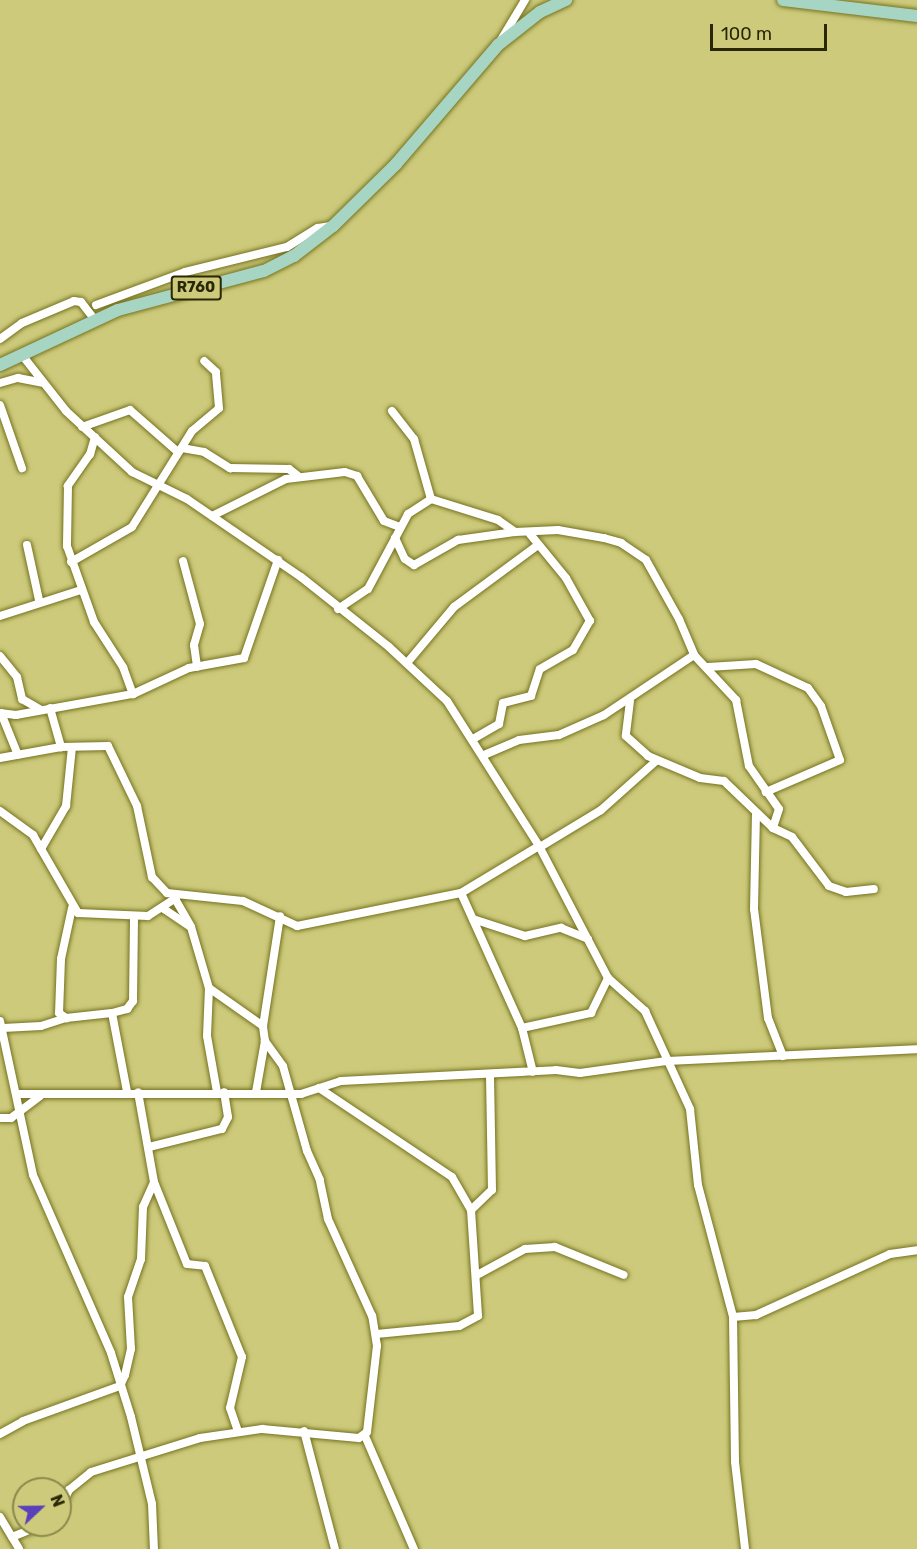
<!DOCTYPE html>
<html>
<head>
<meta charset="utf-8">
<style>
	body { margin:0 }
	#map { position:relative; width:917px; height:1549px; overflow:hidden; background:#cdcb7b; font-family:Rubik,sans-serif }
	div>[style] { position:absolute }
	.roads { filter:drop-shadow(0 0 2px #767320) drop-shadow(0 0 2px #767320) }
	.street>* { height:8px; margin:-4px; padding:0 4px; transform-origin:4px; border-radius:4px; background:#fff }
	.primary>* { height:12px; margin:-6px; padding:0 6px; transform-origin:6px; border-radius:6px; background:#a6d5c3 }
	span { translate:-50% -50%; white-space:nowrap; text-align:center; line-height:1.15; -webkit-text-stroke:5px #cdcb7b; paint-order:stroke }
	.shield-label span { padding:2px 4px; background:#cdcb7b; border:2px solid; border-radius:4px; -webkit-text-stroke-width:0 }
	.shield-label { font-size:15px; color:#292705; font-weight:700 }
	.north { position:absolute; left:12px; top:1477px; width:60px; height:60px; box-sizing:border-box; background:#cdcb7b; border:2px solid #8b894c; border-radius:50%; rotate:68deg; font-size:16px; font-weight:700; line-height:24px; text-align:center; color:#292705 }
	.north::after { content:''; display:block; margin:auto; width:21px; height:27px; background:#5b41b9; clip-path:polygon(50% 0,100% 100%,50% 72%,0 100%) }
	.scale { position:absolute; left:710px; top:24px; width:117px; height:27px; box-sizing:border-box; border:3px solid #292705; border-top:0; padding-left:8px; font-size:18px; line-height:21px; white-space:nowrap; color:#292705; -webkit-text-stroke:4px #cdcb7b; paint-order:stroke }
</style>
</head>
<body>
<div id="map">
	<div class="roads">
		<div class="street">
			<i style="left:501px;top:40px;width:47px;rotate:-59deg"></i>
			<i style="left:96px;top:305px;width:95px;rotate:-20.3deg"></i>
			<i style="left:185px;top:272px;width:105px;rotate:-13.8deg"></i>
			<i style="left:287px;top:247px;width:36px;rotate:-32deg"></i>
			<i style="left:318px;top:228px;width:13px;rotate:-9deg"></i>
			<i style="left:0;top:339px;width:27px;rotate:-36deg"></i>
			<i style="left:22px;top:323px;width:56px;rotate:-22.9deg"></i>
			<i style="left:74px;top:301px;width:7px;rotate:8deg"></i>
			<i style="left:81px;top:302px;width:23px;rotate:52deg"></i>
			<i style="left:22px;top:355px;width:71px;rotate:51.8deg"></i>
			<i style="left:66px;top:411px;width:90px;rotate:42.7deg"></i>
			<i style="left:132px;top:472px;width:61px;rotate:26.1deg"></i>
			<i style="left:187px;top:499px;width:138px;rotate:34.4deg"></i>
			<i style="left:301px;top:577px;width:112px;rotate:38.5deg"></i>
			<i style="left:389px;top:647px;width:79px;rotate:43deg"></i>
			<i style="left:447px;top:701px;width:172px;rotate:57.6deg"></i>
			<i style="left:539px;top:846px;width:149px;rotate:62.4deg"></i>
			<i style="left:608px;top:978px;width:50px;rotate:41.7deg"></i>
			<i style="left:645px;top:1011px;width:108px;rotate:65.3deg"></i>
			<i style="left:690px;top:1109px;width:76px;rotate:84deg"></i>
			<i style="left:698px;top:1185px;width:137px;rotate:75.1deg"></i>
			<i style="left:733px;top:1317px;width:145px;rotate:89.2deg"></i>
			<i style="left:735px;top:1462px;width:88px;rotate:83.4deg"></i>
			<i style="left:0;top:383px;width:19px;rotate:-16deg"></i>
			<i style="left:18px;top:378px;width:25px;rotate:11deg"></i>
			<i style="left:0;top:405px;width:67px;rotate:70.8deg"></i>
			<i style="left:392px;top:411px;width:36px;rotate:52deg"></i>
			<i style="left:414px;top:439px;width:62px;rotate:74.2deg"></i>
			<i style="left:431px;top:499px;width:70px;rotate:17.4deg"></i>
			<i style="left:498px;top:520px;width:21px;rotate:35deg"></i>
			<i style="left:515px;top:532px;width:43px;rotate:-2.7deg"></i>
			<i style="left:558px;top:530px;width:47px;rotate:9.9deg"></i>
			<i style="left:604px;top:538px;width:18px;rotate:16deg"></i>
			<i style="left:621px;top:543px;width:30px;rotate:34deg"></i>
			<i style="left:646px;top:560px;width:68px;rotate:60.8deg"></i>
			<i style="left:679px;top:619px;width:39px;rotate:67deg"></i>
			<i style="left:694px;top:655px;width:62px;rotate:47deg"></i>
			<i style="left:736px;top:700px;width:67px;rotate:78.9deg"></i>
			<i style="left:749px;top:766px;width:52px;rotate:55.1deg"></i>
			<i style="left:779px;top:809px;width:20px;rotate:108deg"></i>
			<i style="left:82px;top:427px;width:51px;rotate:-19.5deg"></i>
			<i style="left:130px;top:410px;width:64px;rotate:41.2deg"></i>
			<i style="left:95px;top:437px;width:18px;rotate:106deg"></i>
			<i style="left:90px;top:454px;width:39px;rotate:125deg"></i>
			<i style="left:68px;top:486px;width:60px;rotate:91deg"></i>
			<i style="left:67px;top:546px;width:81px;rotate:70.4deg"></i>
			<i style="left:94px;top:622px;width:54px;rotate:57.2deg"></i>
			<i style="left:123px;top:667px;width:29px;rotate:70deg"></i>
			<i style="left:182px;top:448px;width:22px;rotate:10deg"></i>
			<i style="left:204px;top:452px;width:31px;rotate:32deg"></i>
			<i style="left:230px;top:468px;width:59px;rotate:1deg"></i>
			<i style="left:289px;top:469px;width:11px;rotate:38deg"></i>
			<i style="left:212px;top:516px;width:83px;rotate:-26.6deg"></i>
			<i style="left:286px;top:479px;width:59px;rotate:-6.8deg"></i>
			<i style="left:345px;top:472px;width:13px;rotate:18deg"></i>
			<i style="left:357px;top:476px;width:52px;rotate:59deg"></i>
			<i style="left:384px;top:521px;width:17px;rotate:21deg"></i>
			<i style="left:395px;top:538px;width:23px;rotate:65deg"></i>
			<i style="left:405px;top:559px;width:11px;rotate:34deg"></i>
			<i style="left:414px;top:565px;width:51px;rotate:-29.6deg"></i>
			<i style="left:458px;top:540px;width:57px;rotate:-8.1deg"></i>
			<i style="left:27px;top:545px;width:56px;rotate:77.7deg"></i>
			<i style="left:183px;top:561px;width:65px;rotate:74.9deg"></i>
			<i style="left:200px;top:624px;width:22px;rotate:106deg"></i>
			<i style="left:194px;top:645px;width:22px;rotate:82deg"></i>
			<i style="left:71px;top:562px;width:70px;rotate:-29.8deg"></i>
			<i style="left:132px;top:527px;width:113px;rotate:-58deg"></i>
			<i style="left:192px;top:431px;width:35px;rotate:-40deg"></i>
			<i style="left:219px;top:408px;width:36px;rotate:-95deg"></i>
			<i style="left:216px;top:372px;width:16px;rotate:-137deg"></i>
			<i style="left:338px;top:609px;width:36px;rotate:-34deg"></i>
			<i style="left:368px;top:589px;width:85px;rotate:-61.9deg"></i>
			<i style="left:408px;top:514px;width:27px;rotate:-33deg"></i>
			<i style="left:0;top:616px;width:85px;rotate:-17.8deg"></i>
			<i style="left:0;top:656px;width:27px;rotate:51deg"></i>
			<i style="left:17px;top:677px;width:23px;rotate:77deg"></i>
			<i style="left:22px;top:699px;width:20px;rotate:30deg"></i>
			<i style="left:407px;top:663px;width:73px;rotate:-50deg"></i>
			<i style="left:454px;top:607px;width:104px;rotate:-36.4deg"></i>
			<i style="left:708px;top:667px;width:48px;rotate:-3.6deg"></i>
			<i style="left:756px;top:664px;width:57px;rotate:24.8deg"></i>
			<i style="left:808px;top:688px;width:22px;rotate:54deg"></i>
			<i style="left:821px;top:706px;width:57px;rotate:70.6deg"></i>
			<i style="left:840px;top:760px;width:81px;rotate:156.6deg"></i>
			<i style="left:630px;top:701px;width:35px;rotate:97deg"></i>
			<i style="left:626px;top:736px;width:30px;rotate:42deg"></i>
			<i style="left:648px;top:756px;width:56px;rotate:22.9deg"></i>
			<i style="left:700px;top:778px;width:24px;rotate:7deg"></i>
			<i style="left:724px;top:781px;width:68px;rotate:43.8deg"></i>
			<i style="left:773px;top:828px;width:21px;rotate:25deg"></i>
			<i style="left:792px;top:837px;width:61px;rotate:52.9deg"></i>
			<i style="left:829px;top:886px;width:18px;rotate:19deg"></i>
			<i style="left:846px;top:892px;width:28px;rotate:-6deg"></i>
			<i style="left:50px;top:708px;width:41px;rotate:74.2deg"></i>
			<i style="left:0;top:713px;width:16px;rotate:7deg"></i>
			<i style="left:16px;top:715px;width:119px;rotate:-10.2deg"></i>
			<i style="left:133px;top:694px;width:62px;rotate:-24.9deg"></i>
			<i style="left:189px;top:668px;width:56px;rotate:-10.3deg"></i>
			<i style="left:244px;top:658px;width:104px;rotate:-70.9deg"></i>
			<i style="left:1px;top:713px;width:45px;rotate:68deg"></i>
			<i style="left:473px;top:739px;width:30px;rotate:-30deg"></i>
			<i style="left:499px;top:724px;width:21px;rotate:-79deg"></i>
			<i style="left:503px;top:703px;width:29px;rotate:-14deg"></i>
			<i style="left:531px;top:696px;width:28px;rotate:-72deg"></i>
			<i style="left:540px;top:669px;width:38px;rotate:-30deg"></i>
			<i style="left:573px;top:650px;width:34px;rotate:-60deg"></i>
			<i style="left:590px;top:621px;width:49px;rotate:-119.2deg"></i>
			<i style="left:566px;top:578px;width:57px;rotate:-129.3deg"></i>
			<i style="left:484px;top:755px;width:38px;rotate:-23deg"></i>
			<i style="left:519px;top:740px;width:40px;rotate:-7.1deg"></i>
			<i style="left:559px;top:735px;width:49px;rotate:-24deg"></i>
			<i style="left:604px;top:715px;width:108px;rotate:-33.7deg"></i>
			<i style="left:0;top:758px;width:62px;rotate:-10.2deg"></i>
			<i style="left:61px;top:747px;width:47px;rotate:-1.2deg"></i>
			<i style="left:108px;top:746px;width:67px;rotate:64.2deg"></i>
			<i style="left:137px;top:806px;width:73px;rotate:78.1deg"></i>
			<i style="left:152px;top:877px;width:22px;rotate:47deg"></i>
			<i style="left:167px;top:893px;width:76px;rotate:6deg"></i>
			<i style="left:243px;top:901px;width:60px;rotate:24.8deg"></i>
			<i style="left:297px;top:926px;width:167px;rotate:-11.4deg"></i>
			<i style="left:461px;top:893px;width:91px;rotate:-31.1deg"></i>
			<i style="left:0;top:811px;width:41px;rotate:36deg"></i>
			<i style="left:33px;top:835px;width:90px;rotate:60deg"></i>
			<i style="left:78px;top:913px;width:70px;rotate:2.5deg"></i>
			<i style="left:148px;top:916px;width:33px;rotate:-33deg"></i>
			<i style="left:756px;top:813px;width:96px;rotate:91.2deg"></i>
			<i style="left:754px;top:909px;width:110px;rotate:82.7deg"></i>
			<i style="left:768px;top:1018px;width:41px;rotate:68.5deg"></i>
			<i style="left:540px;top:847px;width:71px;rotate:-31.2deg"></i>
			<i style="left:601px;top:810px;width:74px;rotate:-41.7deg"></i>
			<i style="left:41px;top:849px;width:50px;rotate:-59.8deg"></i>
			<i style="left:66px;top:806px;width:59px;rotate:-84.2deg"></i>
			<i style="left:461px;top:893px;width:148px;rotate:65.7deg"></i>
			<i style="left:522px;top:1028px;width:45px;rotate:76deg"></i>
			<i style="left:174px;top:897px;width:34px;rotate:60deg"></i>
			<i style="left:191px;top:927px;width:64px;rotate:73.6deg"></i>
			<i style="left:209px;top:988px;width:66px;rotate:35.1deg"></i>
			<i style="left:72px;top:908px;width:52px;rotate:102.2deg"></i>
			<i style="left:61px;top:959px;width:54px;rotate:92.1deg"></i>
			<i style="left:59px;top:1013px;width:9px;rotate:36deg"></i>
			<i style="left:66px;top:1018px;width:46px;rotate:-6.2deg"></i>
			<i style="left:112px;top:1013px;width:80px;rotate:79.2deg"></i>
			<i style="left:164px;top:909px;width:32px;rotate:34deg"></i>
			<i style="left:473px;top:919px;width:55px;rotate:18.1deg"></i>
			<i style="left:525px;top:936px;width:37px;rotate:-13deg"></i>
			<i style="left:561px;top:928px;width:29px;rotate:22deg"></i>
			<i style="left:209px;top:988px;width:48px;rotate:92.4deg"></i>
			<i style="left:207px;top:1036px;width:57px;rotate:79.9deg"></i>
			<i style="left:112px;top:1013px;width:16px;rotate:-15deg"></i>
			<i style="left:127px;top:1009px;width:10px;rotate:-53deg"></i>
			<i style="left:133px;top:1001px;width:84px;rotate:-89.3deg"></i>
			<i style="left:0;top:1021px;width:157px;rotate:77.9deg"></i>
			<i style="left:33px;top:1175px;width:194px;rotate:66.3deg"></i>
			<i style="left:111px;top:1353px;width:67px;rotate:72.6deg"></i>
			<i style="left:131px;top:1417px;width:89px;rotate:76.4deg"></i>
			<i style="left:152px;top:1504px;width:45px;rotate:87.5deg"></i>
			<i style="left:3px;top:1028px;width:38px;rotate:-3deg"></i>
			<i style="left:41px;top:1026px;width:26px;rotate:-18deg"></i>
			<i style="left:522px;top:1028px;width:71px;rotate:-12.3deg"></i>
			<i style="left:591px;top:1013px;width:39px;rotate:-64deg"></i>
			<i style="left:319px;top:1088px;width:160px;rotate:33.8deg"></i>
			<i style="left:452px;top:1177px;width:38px;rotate:60deg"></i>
			<i style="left:471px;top:1210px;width:106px;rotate:86.2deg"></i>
			<i style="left:478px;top:1316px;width:21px;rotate:152deg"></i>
			<i style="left:459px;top:1326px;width:83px;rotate:174.5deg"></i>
			<i style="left:256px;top:1092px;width:52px;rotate:-80deg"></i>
			<i style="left:18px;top:1094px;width:283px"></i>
			<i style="left:301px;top:1094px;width:42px;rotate:-18deg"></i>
			<i style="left:341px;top:1081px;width:215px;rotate:-2.9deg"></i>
			<i style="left:556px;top:1070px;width:24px;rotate:7deg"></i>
			<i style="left:580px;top:1073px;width:87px;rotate:-7.9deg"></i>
			<i style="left:666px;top:1061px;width:251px;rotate:-2.7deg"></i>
			<i style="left:0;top:1118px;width:11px"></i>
			<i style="left:11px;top:1118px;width:36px;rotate:-37deg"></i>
			<i style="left:149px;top:1147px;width:75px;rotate:-13.9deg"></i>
			<i style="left:222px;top:1129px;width:13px;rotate:-63deg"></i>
			<i style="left:228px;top:1117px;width:25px;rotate:-99deg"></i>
			<i style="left:154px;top:1182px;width:88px;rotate:68.1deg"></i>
			<i style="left:187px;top:1264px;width:18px;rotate:6deg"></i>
			<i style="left:205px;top:1266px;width:98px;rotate:67.9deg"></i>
			<i style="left:242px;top:1357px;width:52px;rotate:103.2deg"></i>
			<i style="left:230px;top:1408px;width:24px;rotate:71deg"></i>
			<i style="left:471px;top:1210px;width:29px;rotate:-44deg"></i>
			<i style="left:492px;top:1190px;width:116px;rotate:-91deg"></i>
			<i style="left:477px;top:1275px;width:55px;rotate:-28.4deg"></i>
			<i style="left:525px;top:1249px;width:30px;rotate:-4deg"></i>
			<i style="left:555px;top:1247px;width:74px;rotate:22.1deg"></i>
			<i style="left:733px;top:1317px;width:23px;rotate:-5deg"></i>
			<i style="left:756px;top:1315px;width:147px;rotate:-24.5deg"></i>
			<i style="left:890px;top:1254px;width:27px;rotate:-8deg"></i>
			<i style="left:304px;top:1431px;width:122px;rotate:75.3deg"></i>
			<i style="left:0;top:1434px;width:26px;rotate:-29deg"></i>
			<i style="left:23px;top:1421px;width:103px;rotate:-19.8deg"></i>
			<i style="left:120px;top:1386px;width:12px;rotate:-66deg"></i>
			<i style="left:125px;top:1375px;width:27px;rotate:-77deg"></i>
			<i style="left:131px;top:1349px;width:52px;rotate:-93.3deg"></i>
			<i style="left:128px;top:1297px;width:40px;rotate:-71.1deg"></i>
			<i style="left:141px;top:1259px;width:52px;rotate:-87.8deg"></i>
			<i style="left:143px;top:1207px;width:27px;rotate:-66deg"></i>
			<i style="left:154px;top:1182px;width:91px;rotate:-100.1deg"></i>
			<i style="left:365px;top:1436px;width:123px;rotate:66.6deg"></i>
			<i style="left:60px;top:1509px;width:21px;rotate:-65deg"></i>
			<i style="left:69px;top:1490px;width:28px;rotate:-39deg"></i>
			<i style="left:91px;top:1472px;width:114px;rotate:-17.3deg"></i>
			<i style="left:200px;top:1438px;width:63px;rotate:-8.3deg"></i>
			<i style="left:262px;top:1429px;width:97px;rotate:5.3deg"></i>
			<i style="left:359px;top:1438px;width:10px;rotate:-37deg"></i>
			<i style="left:367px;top:1432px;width:87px;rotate:-83.4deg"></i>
			<i style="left:377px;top:1346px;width:30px;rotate:-99deg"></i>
			<i style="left:372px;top:1316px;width:107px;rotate:-114.4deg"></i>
			<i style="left:328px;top:1219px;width:40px;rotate:-102deg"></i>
			<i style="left:320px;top:1180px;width:32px;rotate:-114deg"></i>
			<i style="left:307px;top:1151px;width:88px;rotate:-105.8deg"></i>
			<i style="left:283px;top:1066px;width:31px;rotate:-126deg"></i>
			<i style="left:265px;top:1041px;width:15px;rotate:-98deg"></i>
			<i style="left:263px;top:1026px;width:111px;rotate:-81.2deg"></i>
			<i style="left:0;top:1517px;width:37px;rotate:59deg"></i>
			<i style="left:12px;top:1537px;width:31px;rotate:-22deg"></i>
		</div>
		<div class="primary">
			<i style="left:783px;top:0;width:135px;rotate:6.8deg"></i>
			<i style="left:0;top:365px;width:130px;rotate:-25deg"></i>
			<i style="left:118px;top:310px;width:151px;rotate:-15deg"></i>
			<i style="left:264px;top:271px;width:34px;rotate:-27deg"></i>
			<i style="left:294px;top:256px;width:49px;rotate:-37.6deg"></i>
			<i style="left:333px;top:226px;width:88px;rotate:-44.5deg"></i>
			<i style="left:396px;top:164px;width:157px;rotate:-49.4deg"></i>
			<i style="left:498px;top:45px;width:53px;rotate:-38.2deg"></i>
			<i style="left:540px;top:12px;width:29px;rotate:-25deg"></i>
		</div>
	</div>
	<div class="shield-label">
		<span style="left:196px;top:288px">R760</span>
	</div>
	<div class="north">N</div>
	<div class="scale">100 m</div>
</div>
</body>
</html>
